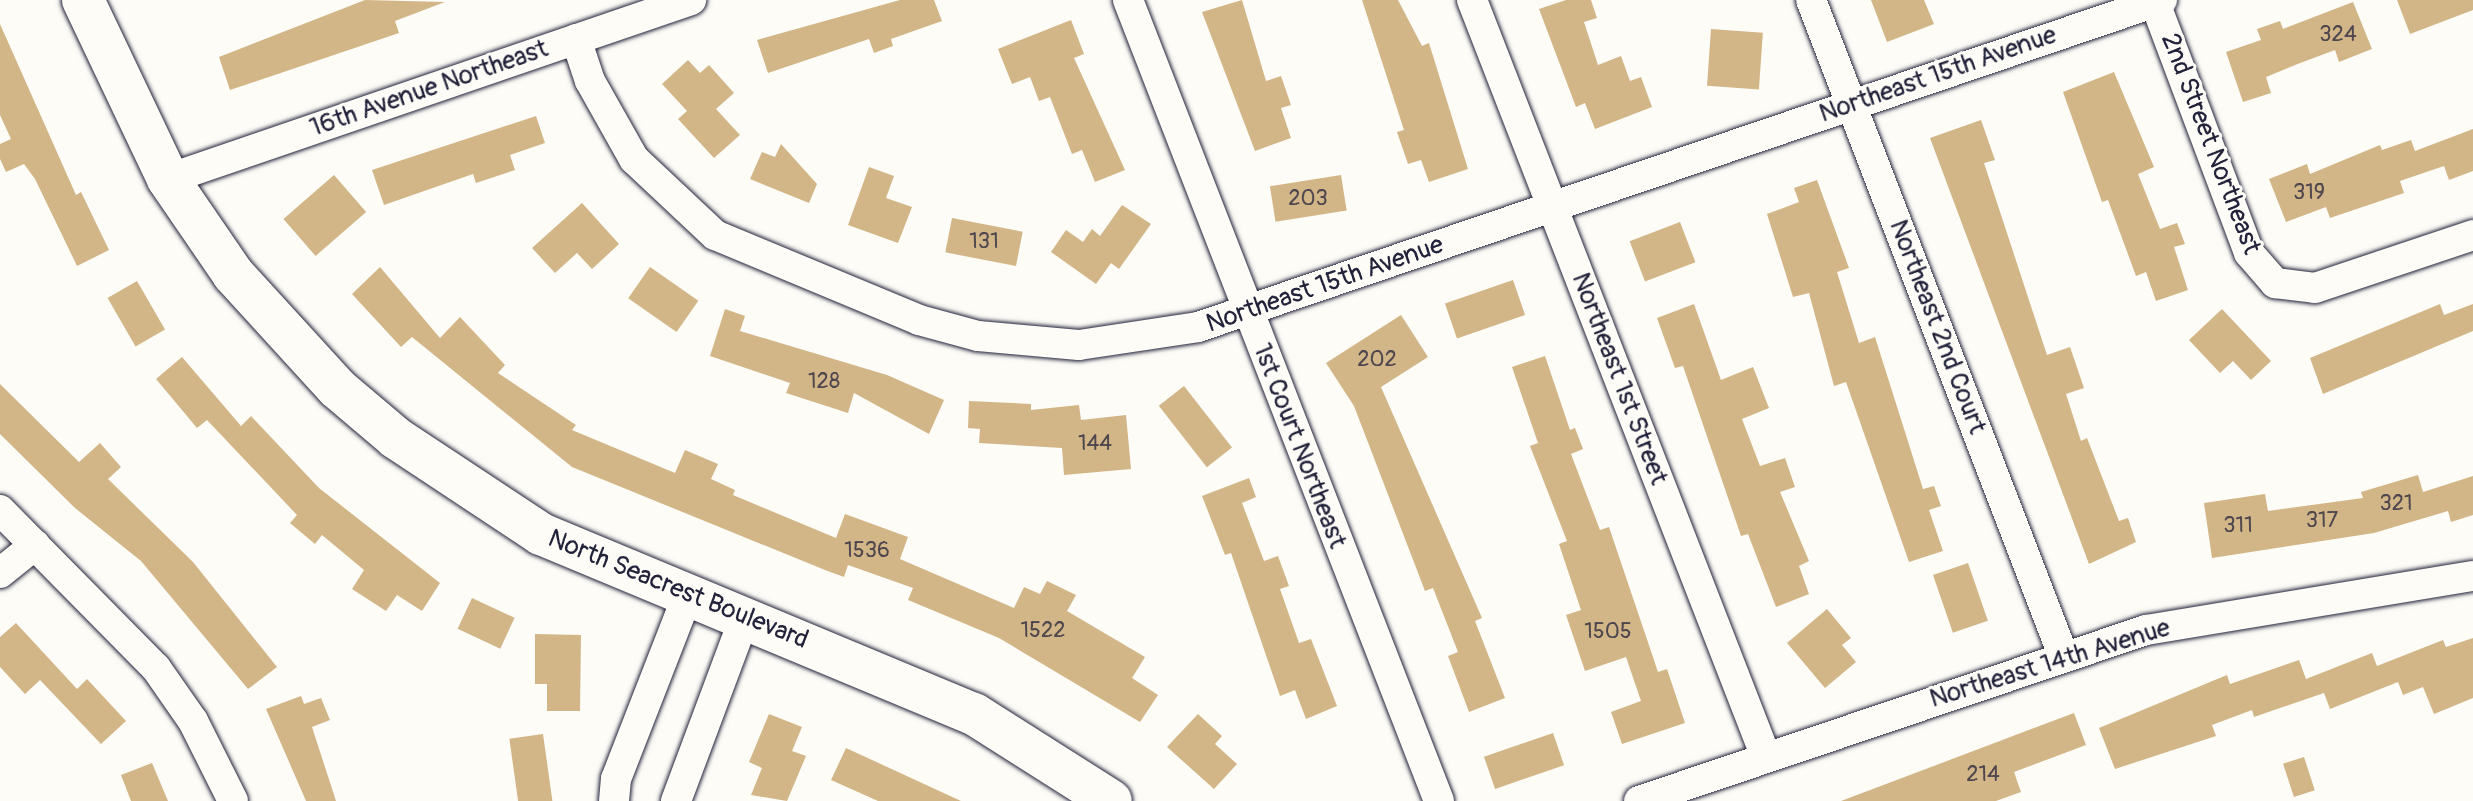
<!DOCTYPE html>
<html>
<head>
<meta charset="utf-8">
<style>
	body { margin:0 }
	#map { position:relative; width:2473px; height:801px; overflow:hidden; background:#fdfcf7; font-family:Pangolin,sans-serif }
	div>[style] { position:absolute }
	.building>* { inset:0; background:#d3b687; transform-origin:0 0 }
	.roads { filter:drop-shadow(0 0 2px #22223b) drop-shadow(0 0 2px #22223b) }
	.street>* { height:30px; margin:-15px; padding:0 15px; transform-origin:15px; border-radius:15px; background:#fdfcf7 }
	.secondary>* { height:42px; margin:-21px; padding:0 21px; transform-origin:21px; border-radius:21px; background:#fdfcf7 }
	span { translate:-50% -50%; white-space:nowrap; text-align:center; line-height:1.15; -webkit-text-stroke:6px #fdfcf7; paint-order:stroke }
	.number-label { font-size:22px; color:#4e474e }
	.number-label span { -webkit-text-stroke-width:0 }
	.street-label { font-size:26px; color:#22223b }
</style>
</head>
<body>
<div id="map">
	<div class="building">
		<i style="clip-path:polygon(365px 0,445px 2px,395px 21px,399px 33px,230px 90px,219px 57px)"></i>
		<i style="clip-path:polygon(900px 0,934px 0,942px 21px,891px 39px,893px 46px,874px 53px,869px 39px,768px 73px,757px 40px)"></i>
		<i style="clip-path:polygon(1242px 0,1266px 81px,1281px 76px,1291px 105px,1281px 108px,1291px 138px,1255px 151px,1202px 12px)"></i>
		<i style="clip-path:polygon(1362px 0,1398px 0,1422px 46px,1429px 43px,1468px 169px,1429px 182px,1421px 160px,1408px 164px,1397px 132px,1404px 130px)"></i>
		<i style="clip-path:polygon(1566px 0,1591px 0,1597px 18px,1584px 22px,1598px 65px,1621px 56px,1630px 81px,1641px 77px,1652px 107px,1595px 129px,1585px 103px,1576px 107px,1539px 9px)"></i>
		<i style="clip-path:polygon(1871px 0,1924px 0,1934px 24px,1887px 42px)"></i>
		<i style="clip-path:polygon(2397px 0,2473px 0,2473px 10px,2410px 34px)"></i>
		<i style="clip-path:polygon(2353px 2px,2372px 49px,2339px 62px,2335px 50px,2295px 65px,2266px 77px,2271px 93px,2243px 102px,2226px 52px,2261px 40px,2257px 29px,2280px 21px,2283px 29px)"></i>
		<i style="clip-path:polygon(1071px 20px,1084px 54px,1074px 58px,1125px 170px,1095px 182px,1082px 150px,1072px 154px,1050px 97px,1039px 101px,1030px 77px,1012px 84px,998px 49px)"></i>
		<i style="clip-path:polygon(0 24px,76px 195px,81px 192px,109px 250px,77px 266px,35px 179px,24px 164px,6px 172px,0 159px,0 144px,11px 139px,0 115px)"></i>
		<i style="left:1711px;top:29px;width:52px;height:57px;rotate:4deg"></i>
		<i style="clip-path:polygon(688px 60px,700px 73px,709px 65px,734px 93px,716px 109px,740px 135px,714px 158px,678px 119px,687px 111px,662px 84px)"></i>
		<i style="clip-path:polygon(2114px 72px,2154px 167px,2138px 174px,2160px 229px,2177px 223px,2185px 244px,2174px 247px,2188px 290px,2156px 301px,2146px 272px,2136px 276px,2108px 200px,2102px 202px,2063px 92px)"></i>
		<i style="clip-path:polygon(536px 116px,545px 143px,510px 155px,515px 170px,476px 183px,473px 174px,384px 205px,372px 170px)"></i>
		<i style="clip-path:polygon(1981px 120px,1995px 160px,1984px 163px,2047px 355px,2070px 347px,2084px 388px,2066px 394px,2081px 441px,2087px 438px,2119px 521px,2128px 518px,2136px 542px,2089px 564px,1930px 138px)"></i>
		<i style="clip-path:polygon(2473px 129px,2473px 171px,2449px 180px,2444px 166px,2400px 181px,2404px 193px,2330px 218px,2326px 207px,2286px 222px,2269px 179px,2307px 164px,2310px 174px,2380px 145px,2382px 150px,2411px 140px,2415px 151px)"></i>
		<i style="clip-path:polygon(781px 144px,817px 184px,809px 203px,750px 179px,762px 152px,775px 157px)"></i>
		<i style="clip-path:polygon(869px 167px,894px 176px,886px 198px,912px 207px,898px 243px,848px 225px)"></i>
		<i style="left:334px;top:175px;width:49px;height:67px;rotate:49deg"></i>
		<i style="left:1341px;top:175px;width:36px;height:72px;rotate:81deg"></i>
		<i style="clip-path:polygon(1817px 180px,1849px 268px,1837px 272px,1859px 343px,1875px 337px,1923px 489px,1934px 486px,1941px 506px,1929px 510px,1943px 551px,1909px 562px,1846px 382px,1834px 386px,1809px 293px,1793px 297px,1767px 214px,1799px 202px,1794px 188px)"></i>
		<i style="clip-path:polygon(582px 203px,619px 244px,592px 269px,577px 253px,555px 273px,532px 248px)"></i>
		<i style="clip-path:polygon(1122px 205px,1151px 224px,1119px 269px,1111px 263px,1096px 284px,1051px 252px,1066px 230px,1083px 242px,1092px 229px,1100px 236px)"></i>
		<i style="left:952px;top:218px;width:72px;height:35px;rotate:11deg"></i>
		<i style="left:1680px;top:222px;width:43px;height:54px;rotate:69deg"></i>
		<i style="clip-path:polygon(380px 267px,440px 338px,460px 317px,505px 365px,498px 373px,576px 425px,572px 430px,675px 473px,685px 450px,718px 464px,711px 479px,735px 490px,733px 495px,836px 538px,845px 514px,908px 537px,900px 559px,1014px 608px,1024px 587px,1040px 594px,1047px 581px,1076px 595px,1067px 611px,1145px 657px,1132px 678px,1158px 695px,1140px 722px,999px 638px,908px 600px,913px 588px,848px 565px,844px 577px,825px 570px,572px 467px,412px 337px,401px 347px,352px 294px)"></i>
		<i style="left:650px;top:267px;width:59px;height:38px;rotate:35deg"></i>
		<i style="left:1513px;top:280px;width:37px;height:72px;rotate:71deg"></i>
		<i style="left:137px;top:281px;width:56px;height:34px;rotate:60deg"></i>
		<i style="clip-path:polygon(1694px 304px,1721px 380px,1753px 367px,1769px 408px,1742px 419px,1760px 466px,1785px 458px,1795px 487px,1780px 492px,1809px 561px,1799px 566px,1809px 594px,1776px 607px,1748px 534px,1741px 536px,1683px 366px,1675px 368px,1657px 318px)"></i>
		<i style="clip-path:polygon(2440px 304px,2444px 315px,2473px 304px,2473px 331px,2323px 394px,2310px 358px)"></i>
		<i style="clip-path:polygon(725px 309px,745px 316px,740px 331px,887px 375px,944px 400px,929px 434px,854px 393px,848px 413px,786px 393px,790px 383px,710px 356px)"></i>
		<i style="clip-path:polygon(2222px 309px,2271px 361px,2251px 380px,2233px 361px,2220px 373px,2189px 340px)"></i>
		<i style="clip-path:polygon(1401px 315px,1428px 357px,1381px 387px,1482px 618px,1475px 621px,1505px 698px,1469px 712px,1448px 656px,1458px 652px,1433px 588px,1425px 591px,1354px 406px,1326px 363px)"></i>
		<i style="clip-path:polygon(1545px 356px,1570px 430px,1575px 428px,1583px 449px,1571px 454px,1600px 530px,1609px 527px,1658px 672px,1667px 669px,1685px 723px,1622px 744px,1611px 712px,1641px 701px,1626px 657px,1585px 671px,1566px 615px,1581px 610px,1559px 544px,1567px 541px,1530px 446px,1538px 443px,1512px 367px)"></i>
		<i style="clip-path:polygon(182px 357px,241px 426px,251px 416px,319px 488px,440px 583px,422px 611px,397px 595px,386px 611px,352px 589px,364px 570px,322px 535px,315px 544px,290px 523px,297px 515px,207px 420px,197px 428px,156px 379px)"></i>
		<i style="clip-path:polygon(0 384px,79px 462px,100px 443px,121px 467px,108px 479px,193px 562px,277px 667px,248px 689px,141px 561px,75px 508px,0 434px)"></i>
		<i style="left:1184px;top:386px;width:78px;height:32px;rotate:52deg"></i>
		<i style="clip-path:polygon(969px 401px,1031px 404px,1031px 410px,1079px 405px,1081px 420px,1126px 415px,1131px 469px,1064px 475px,1062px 448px,979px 443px,980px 429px,968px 428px)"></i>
		<i style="clip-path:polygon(2418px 475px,2423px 492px,2473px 476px,2473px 515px,2451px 522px,2448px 511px,2374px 533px,2212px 558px,2204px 503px,2265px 494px,2268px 511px,2363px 498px,2361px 492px)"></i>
		<i style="clip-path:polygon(1249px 478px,1256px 497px,1242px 503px,1264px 561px,1278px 556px,1289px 586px,1280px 589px,1299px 643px,1311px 639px,1337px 706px,1306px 719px,1295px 690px,1280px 696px,1231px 553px,1225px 555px,1202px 496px)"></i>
		<i style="left:1968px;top:563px;width:61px;height:37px;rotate:71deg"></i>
		<i style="left:472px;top:598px;width:47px;height:34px;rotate:25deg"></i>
		<i style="clip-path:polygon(1827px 609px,1851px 638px,1842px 645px,1856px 662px,1825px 688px,1787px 643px)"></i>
		<i style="clip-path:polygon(16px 623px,77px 689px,87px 679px,126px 721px,101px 744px,40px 680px,25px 694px,0 667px,0 637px)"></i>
		<i style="clip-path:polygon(535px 634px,581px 635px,580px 711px,547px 711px,547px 684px,535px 684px)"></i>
		<i style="clip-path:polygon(2473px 638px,2473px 698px,2434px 714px,2423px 687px,2403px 695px,2398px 682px,2330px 709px,2324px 693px,2254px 717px,2252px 710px,2212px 725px,2216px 736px,2115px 769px,2099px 728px,2227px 675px,2230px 684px,2299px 660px,2306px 679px,2372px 653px,2377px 666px,2443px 640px,2446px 647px)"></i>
		<i style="clip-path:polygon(301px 696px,304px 704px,321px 698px,330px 720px,312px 727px,336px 801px,306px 801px,266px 709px)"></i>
		<i style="clip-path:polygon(2074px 713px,2086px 745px,2014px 772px,2021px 792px,1996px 801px,1841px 801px)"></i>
		<i style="clip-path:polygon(769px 714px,802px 727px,792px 751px,806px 756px,787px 801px,751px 795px,762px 768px,749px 762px)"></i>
		<i style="clip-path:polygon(1198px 714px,1222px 736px,1215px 744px,1237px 764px,1214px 789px,1167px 747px)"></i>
		<i style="left:1553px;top:733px;width:34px;height:73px;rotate:71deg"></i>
		<i style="left:543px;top:734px;width:68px;height:34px;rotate:82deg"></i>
		<i style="clip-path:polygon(846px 748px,961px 801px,878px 801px,831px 780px)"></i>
		<i style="left:2304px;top:757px;width:35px;height:22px;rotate:72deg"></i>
		<i style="clip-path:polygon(152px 763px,168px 801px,131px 801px,121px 775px)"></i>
	</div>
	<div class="roads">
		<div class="street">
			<i style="left:1128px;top:0;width:859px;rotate:68.78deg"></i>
			<i style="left:1472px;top:0;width:812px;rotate:68.78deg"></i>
			<i style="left:1811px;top:0;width:702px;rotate:68.96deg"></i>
			<i style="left:2154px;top:0;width:270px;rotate:69.4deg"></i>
			<i style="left:2249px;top:253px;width:40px;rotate:49deg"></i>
			<i style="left:2275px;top:283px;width:40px;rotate:7.1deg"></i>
			<i style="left:2315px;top:288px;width:167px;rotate:-18.5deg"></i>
			<i style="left:576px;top:39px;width:44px;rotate:71.6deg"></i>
			<i style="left:590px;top:81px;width:90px;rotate:60.6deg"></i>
			<i style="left:634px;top:159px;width:111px;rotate:43.2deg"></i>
			<i style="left:715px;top:235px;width:221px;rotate:22.6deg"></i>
			<i style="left:919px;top:320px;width:61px;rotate:15.2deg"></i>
			<i style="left:978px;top:336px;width:101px;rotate:5.1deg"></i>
			<i style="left:1079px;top:345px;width:120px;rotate:-8.6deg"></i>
			<i style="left:1198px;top:327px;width:1018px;rotate:-18.74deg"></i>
			<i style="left:168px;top:179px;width:553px;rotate:-18.89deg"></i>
			<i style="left:0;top:510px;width:222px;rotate:45.4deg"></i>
			<i style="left:156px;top:668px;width:65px;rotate:55.1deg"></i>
			<i style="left:193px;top:721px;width:89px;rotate:63.4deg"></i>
			<i style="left:0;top:573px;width:45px;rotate:-38.7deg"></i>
			<i style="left:614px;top:801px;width:22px;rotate:-85deg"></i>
			<i style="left:616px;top:779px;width:195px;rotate:-68.7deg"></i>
			<i style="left:676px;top:801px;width:194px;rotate:-69.5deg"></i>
			<i style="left:1639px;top:801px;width:535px;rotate:-18.64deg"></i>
			<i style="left:2146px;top:630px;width:331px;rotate:-9.4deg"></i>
		</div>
		<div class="secondary">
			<i style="left:83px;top:0;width:198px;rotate:64.6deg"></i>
			<i style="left:168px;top:179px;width:115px;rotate:55.6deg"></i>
			<i style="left:233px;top:274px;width:154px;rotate:47.6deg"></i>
			<i style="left:337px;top:388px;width:77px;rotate:40.3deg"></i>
			<i style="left:396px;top:438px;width:174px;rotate:33.5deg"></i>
			<i style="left:541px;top:534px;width:469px;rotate:22.6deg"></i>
			<i style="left:974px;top:714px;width:162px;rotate:32.4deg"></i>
		</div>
	</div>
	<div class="number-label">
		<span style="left:2338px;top:35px">324</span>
		<span style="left:2309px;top:193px">319</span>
		<span style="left:1308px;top:199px">203</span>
		<span style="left:984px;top:242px">131</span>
		<span style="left:1377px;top:360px">202</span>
		<span style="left:824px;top:382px">128</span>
		<span style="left:1095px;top:444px">144</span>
		<span style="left:2396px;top:504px">321</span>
		<span style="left:2322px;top:521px">317</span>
		<span style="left:2238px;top:526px">311</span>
		<span style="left:867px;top:551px">1536</span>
		<span style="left:1043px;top:631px">1522</span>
		<span style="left:1608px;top:632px">1505</span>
		<span style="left:1983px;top:775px">214</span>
	</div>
	<div class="street-label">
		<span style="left:1938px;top:75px;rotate:-19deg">Northeast 15th Avenue</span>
		<span style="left:429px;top:89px;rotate:-19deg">16th Avenue Northeast</span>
		<span style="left:2210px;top:144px;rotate:69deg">2nd Street Northeast</span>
		<span style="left:1325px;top:285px;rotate:-19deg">Northeast 15th Avenue</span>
		<span style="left:1937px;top:327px;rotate:69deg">Northeast 2nd Court</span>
		<span style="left:1619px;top:379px;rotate:69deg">Northeast 1st Street</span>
		<span style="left:1299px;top:446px;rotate:69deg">1st Court Northeast</span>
		<span style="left:678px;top:590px;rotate:22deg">North Seacrest Boulevard</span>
		<span style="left:2050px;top:664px;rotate:-17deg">Northeast 14th Avenue</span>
	</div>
</div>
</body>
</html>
